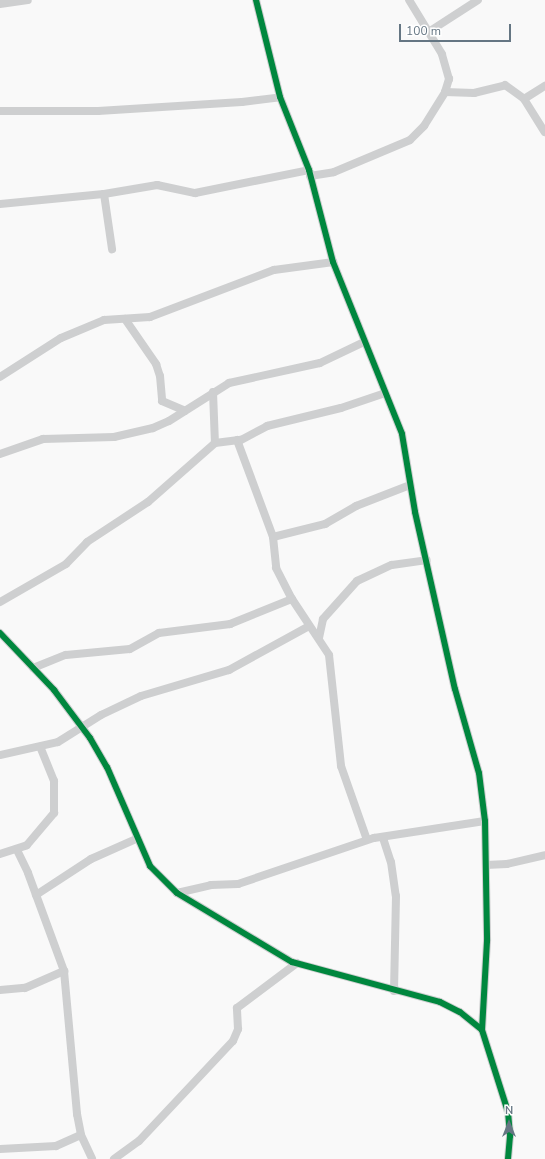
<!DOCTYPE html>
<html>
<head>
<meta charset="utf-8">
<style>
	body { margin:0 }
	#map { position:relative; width:545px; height:1159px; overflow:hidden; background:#f9f9f9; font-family:"Nunito Sans",sans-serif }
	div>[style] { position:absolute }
	.minor>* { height:8px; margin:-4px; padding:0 4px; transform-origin:4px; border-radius:4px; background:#cecfd0 }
	.cycleway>* { height:6px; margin:-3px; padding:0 3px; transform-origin:3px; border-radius:3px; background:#00873e }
	span { translate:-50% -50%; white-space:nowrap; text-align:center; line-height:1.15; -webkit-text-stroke:4px #fff; paint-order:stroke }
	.north { position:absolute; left:489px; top:1103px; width:40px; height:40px; -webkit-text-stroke:3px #fff; paint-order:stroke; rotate:0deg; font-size:11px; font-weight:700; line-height:16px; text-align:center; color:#657683 }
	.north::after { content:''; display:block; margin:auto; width:14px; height:18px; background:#657683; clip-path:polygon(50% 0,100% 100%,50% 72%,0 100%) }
	.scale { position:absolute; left:399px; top:24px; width:112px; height:18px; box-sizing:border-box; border:2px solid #657683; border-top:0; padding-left:5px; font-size:12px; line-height:14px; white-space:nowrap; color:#657683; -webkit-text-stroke:3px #fff; paint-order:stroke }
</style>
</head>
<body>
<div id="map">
	<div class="minor">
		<i style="left:256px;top:0;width:100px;rotate:76.1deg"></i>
		<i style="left:280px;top:97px;width:79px;rotate:68.3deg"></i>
		<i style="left:309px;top:170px;width:95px;rotate:75.4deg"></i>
		<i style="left:333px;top:262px;width:185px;rotate:68.1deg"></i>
		<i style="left:402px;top:434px;width:79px;rotate:80.5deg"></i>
		<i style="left:415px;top:512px;width:181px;rotate:77.3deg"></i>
		<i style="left:455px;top:689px;width:87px;rotate:74.1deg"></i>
		<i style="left:479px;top:773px;width:48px;rotate:82.9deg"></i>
		<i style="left:485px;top:821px;width:120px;rotate:89deg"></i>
		<i style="left:487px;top:941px;width:89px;rotate:93.2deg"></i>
		<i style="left:0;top:4px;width:28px;rotate:-8deg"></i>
		<i style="left:430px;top:31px;width:57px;rotate:-32.9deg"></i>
		<i style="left:445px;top:92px;width:29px;rotate:2deg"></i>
		<i style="left:474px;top:93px;width:32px;rotate:-14deg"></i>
		<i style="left:505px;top:85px;width:24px;rotate:36deg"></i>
		<i style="left:524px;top:99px;width:39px;rotate:58deg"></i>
		<i style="left:524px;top:99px;width:25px;rotate:-32deg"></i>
		<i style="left:0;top:111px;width:98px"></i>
		<i style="left:98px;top:111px;width:144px;rotate:-3.6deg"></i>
		<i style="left:242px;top:102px;width:38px;rotate:-7deg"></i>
		<i style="left:310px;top:176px;width:24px;rotate:-9deg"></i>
		<i style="left:334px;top:172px;width:82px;rotate:-22.8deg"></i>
		<i style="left:410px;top:140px;width:20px;rotate:-45deg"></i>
		<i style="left:424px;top:126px;width:40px;rotate:-58deg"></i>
		<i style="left:445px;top:92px;width:14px;rotate:-73deg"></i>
		<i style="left:449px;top:79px;width:26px;rotate:-106deg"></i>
		<i style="left:442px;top:54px;width:63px;rotate:-121.4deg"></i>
		<i style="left:104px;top:194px;width:56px;rotate:81.7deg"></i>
		<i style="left:0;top:204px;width:104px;rotate:-5.5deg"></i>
		<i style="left:104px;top:194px;width:54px;rotate:-9.6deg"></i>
		<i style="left:157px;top:185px;width:39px;rotate:12deg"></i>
		<i style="left:195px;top:193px;width:116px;rotate:-11.4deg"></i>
		<i style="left:125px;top:319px;width:55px;rotate:55.4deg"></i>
		<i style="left:156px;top:364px;width:13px;rotate:72deg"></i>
		<i style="left:160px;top:376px;width:25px;rotate:85deg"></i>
		<i style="left:162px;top:401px;width:25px;rotate:23deg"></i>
		<i style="left:0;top:377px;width:72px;rotate:-32.6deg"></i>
		<i style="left:61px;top:338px;width:47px;rotate:-22.7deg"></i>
		<i style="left:104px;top:320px;width:46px;rotate:-3.7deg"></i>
		<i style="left:150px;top:317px;width:133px;rotate:-20.8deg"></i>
		<i style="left:274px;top:270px;width:60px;rotate:-7.7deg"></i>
		<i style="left:213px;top:392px;width:51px;rotate:87.8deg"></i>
		<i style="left:237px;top:440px;width:103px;rotate:69.6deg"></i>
		<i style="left:273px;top:537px;width:31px;rotate:84deg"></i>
		<i style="left:276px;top:568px;width:35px;rotate:63deg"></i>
		<i style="left:292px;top:599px;width:67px;rotate:56.5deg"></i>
		<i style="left:329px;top:655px;width:112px;rotate:83.8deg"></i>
		<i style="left:341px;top:766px;width:78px;rotate:70.6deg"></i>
		<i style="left:0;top:454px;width:46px;rotate:-19.2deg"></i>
		<i style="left:43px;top:439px;width:71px;rotate:-1.6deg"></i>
		<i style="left:114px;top:437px;width:40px;rotate:-13deg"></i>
		<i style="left:153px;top:428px;width:17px;rotate:-24deg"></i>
		<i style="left:169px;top:421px;width:71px;rotate:-32.3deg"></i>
		<i style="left:229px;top:383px;width:93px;rotate:-12.4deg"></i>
		<i style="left:320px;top:363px;width:49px;rotate:-25.5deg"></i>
		<i style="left:273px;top:537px;width:54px;rotate:-14deg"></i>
		<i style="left:325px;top:524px;width:36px;rotate:-30deg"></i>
		<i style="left:356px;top:506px;width:58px;rotate:-21.3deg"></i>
		<i style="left:0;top:602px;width:76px;rotate:-29.9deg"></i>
		<i style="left:66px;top:564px;width:30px;rotate:-46deg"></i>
		<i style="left:87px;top:542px;width:73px;rotate:-33.3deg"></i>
		<i style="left:148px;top:502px;width:89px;rotate:-41.4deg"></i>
		<i style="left:215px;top:443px;width:26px;rotate:-7deg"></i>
		<i style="left:241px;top:440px;width:30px;rotate:-28deg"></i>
		<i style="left:267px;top:426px;width:76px;rotate:-13.7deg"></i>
		<i style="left:341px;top:408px;width:46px;rotate:-18.8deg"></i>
		<i style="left:0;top:633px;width:79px;rotate:46.5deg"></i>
		<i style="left:54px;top:690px;width:60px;rotate:53.1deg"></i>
		<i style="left:90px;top:738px;width:34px;rotate:60deg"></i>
		<i style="left:107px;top:767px;width:108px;rotate:66.5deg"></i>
		<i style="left:150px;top:866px;width:38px;rotate:45deg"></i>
		<i style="left:177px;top:893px;width:134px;rotate:31deg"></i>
		<i style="left:292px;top:962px;width:153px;rotate:15.1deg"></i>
		<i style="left:440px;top:1002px;width:22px;rotate:27deg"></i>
		<i style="left:460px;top:1012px;width:28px;rotate:39deg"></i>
		<i style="left:482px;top:1030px;width:86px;rotate:72.4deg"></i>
		<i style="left:508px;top:1112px;width:24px;rotate:85deg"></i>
		<i style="left:510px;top:1136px;width:23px;rotate:95deg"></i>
		<i style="left:319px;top:638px;width:19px;rotate:-78deg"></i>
		<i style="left:323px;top:619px;width:51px;rotate:-48.2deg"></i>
		<i style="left:357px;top:581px;width:38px;rotate:-25deg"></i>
		<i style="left:392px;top:565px;width:35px;rotate:-8deg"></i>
		<i style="left:33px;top:668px;width:35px;rotate:-22deg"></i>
		<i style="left:66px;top:655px;width:64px;rotate:-5.4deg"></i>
		<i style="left:130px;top:649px;width:33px;rotate:-29deg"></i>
		<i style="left:159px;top:633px;width:72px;rotate:-7.2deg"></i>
		<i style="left:230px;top:624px;width:67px;rotate:-22deg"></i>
		<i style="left:0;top:755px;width:59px;rotate:-12.6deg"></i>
		<i style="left:58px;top:742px;width:51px;rotate:-32.1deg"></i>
		<i style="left:101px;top:715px;width:44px;rotate:-25.4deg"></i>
		<i style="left:141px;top:696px;width:92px;rotate:-16.5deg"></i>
		<i style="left:229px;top:670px;width:91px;rotate:-28.8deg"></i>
		<i style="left:383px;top:838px;width:25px;rotate:72deg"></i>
		<i style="left:391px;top:862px;width:34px;rotate:82deg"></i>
		<i style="left:396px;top:896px;width:95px;rotate:91.2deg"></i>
		<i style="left:17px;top:850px;width:25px;rotate:64deg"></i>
		<i style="left:28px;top:873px;width:104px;rotate:69.8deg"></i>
		<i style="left:64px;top:971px;width:144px;rotate:84.8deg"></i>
		<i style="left:77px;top:1114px;width:21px;rotate:79deg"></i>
		<i style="left:81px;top:1135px;width:26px;rotate:65deg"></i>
		<i style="left:0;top:854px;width:28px;rotate:-18deg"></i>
		<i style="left:27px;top:845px;width:42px;rotate:-49.8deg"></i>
		<i style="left:54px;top:813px;width:32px;rotate:-90deg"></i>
		<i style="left:54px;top:781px;width:37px;rotate:-112deg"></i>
		<i style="left:486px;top:865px;width:21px;rotate:-3deg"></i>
		<i style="left:507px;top:864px;width:39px;rotate:-13deg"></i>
		<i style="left:177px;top:893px;width:35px;rotate:-13deg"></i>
		<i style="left:211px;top:885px;width:27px;rotate:-2deg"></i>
		<i style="left:238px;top:884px;width:144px;rotate:-18.7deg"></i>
		<i style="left:374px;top:838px;width:112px;rotate:-8.7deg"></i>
		<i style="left:36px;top:895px;width:66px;rotate:-33.2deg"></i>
		<i style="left:91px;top:859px;width:49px;rotate:-24deg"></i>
		<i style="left:0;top:990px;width:25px;rotate:-5deg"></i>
		<i style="left:25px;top:988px;width:43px;rotate:-23.6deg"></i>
		<i style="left:0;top:1149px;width:56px;rotate:-3.1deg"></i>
		<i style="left:56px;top:1146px;width:27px;rotate:-24deg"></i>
		<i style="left:114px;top:1159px;width:31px;rotate:-36deg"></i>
		<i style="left:139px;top:1141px;width:137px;rotate:-46.8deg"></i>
		<i style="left:233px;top:1041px;width:13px;rotate:-67deg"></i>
		<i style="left:238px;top:1029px;width:21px;rotate:-93deg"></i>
		<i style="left:237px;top:1008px;width:75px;rotate:-36.9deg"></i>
	</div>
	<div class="cycleway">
		<i style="left:256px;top:0;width:100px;rotate:76.1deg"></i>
		<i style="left:280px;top:97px;width:79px;rotate:68.3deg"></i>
		<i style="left:309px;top:170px;width:95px;rotate:75.4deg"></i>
		<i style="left:333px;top:262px;width:185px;rotate:68.1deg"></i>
		<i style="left:402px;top:434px;width:79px;rotate:80.5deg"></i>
		<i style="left:415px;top:512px;width:181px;rotate:77.3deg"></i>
		<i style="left:455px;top:689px;width:87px;rotate:74.1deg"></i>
		<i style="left:479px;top:773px;width:48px;rotate:82.9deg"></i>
		<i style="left:485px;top:821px;width:120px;rotate:89deg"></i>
		<i style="left:487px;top:941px;width:89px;rotate:93.2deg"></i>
		<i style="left:0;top:633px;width:79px;rotate:46.5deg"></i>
		<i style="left:54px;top:690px;width:60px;rotate:53.1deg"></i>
		<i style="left:90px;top:738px;width:34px;rotate:60deg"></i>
		<i style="left:107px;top:767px;width:108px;rotate:66.5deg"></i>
		<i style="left:150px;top:866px;width:38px;rotate:45deg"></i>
		<i style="left:177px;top:893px;width:134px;rotate:31deg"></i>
		<i style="left:292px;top:962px;width:153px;rotate:15.1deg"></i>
		<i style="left:440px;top:1002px;width:22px;rotate:27deg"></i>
		<i style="left:460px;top:1012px;width:28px;rotate:39deg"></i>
		<i style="left:482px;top:1030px;width:86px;rotate:72.4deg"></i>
		<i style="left:508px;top:1112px;width:24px;rotate:85deg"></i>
		<i style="left:510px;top:1136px;width:23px;rotate:95deg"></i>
	</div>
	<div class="north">N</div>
	<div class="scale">100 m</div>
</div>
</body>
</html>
